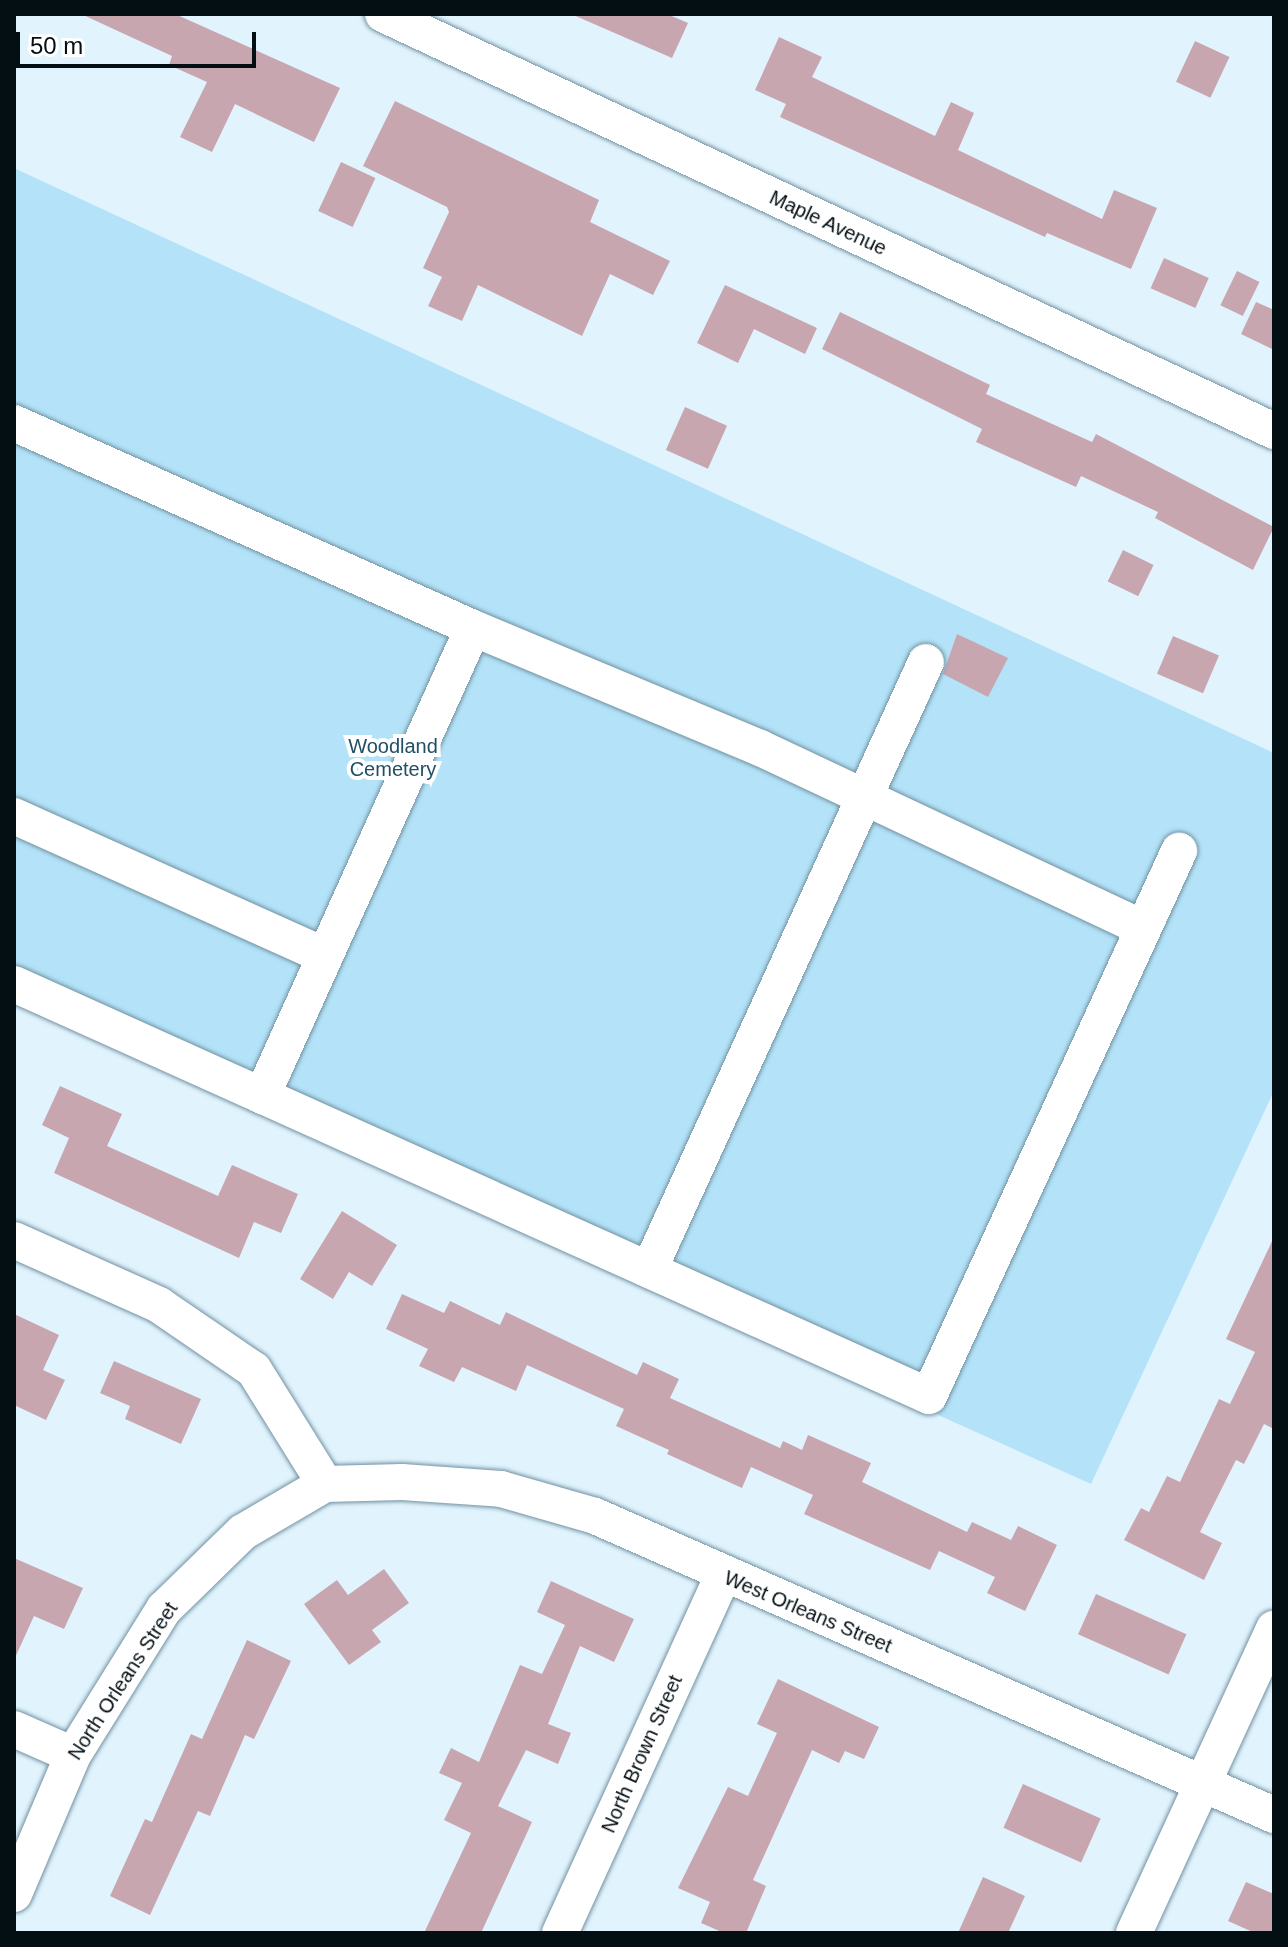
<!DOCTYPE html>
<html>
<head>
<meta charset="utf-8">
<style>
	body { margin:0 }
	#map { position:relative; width:1288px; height:1947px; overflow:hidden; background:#e1f4fe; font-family:Helvetica,sans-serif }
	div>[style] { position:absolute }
	.green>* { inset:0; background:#b4e3f9 }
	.building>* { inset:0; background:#c8a6af; transform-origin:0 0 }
	.roads { filter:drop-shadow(0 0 2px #7291a1) drop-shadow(0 0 2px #7291a1) }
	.minor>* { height:36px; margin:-18px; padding:0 18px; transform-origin:18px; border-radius:18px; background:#fff }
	span { translate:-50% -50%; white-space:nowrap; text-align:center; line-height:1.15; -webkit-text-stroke:8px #fff; paint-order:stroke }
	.street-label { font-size:20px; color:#040f14 }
	.park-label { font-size:20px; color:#205065 }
	.frame { position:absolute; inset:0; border:16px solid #040f14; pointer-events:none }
	.scale { position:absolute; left:16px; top:32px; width:240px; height:36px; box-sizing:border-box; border:4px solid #040f14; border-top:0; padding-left:10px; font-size:24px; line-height:28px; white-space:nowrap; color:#040f14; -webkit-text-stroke:6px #fff; paint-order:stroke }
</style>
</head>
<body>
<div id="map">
	<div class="green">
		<i style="clip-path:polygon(14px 168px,1274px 753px,1274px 1091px,1091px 1484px,14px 998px)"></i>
	</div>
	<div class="building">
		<i style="clip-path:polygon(81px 14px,175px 14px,340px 88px,314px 142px,235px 104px,212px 152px,180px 137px,207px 82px,169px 65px,172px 56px)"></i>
		<i style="clip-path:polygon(571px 14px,667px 14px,688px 23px,672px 58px)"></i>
		<i style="clip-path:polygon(779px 37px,822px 57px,812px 77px,935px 136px,951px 102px,974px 113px,958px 150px,1102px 219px,1114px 190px,1157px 208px,1131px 269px,1047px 233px,1045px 237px,780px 117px,786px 104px,755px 90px)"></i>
		<i style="left:1195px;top:41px;width:38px;height:45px;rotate:25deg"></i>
		<i style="clip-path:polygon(395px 101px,599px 200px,590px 222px,670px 261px,653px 295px,610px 274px,582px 336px,478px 285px,462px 321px,428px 306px,442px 277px,423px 268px,449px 212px,447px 207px,363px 166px)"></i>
		<i style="left:341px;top:162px;width:38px;height:54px;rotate:25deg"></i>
		<i style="left:1164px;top:258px;width:49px;height:33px;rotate:24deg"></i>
		<i style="left:1237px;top:271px;width:25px;height:38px;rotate:26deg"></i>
		<i style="clip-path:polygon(725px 285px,817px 328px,805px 354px,754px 329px,738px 363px,697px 343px)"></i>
		<i style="clip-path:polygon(1256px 302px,1274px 310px,1274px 350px,1241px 334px)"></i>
		<i style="clip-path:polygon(840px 312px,990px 385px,986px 394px,1092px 442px,1096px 434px,1274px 527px,1253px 570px,1155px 518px,1158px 512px,1081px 476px,1076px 487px,976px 442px,982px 429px,822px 349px)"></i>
		<i style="left:685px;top:407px;width:46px;height:47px;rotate:24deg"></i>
		<i style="left:1123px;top:550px;width:34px;height:35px;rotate:26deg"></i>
		<i style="clip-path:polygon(957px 634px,1008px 658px,988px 697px,943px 674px)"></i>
		<i style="left:1173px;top:636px;width:50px;height:41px;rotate:23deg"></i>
		<i style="clip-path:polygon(60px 1086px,122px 1114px,107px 1146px,218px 1196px,232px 1165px,298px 1194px,281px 1233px,254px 1222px,239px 1258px,54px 1173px,69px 1138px,42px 1125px)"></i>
		<i style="clip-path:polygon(342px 1211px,397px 1245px,372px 1286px,349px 1272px,333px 1299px,300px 1279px)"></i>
		<i style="clip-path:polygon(1274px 1237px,1274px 1429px,1264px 1424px,1244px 1464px,1236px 1460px,1200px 1532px,1222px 1543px,1204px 1580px,1124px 1540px,1141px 1508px,1149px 1512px,1167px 1476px,1180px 1482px,1219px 1399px,1230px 1404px,1255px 1352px,1226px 1339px)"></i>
		<i style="clip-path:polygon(402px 1294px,444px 1313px,450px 1301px,500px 1325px,506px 1312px,637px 1375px,643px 1362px,679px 1379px,670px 1398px,780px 1448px,783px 1441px,802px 1450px,808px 1435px,871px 1463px,862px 1482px,967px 1532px,972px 1522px,1011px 1540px,1018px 1526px,1057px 1545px,1025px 1611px,987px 1593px,995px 1577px,939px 1551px,930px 1570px,804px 1514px,813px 1495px,751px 1467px,742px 1488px,667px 1454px,669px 1450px,616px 1426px,624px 1409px,527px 1365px,516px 1391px,462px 1367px,454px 1382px,419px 1366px,428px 1349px,386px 1329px)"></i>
		<i style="clip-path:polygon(14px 1314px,59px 1335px,43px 1370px,65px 1380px,46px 1420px,14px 1405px)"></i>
		<i style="clip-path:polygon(114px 1361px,201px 1399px,181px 1444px,125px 1419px,130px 1406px,100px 1393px)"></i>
		<i style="clip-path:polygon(14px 1558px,83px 1588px,64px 1629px,34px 1616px,14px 1660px)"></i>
		<i style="clip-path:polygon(384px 1569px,409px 1603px,372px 1630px,381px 1642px,349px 1665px,304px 1604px,337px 1580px,348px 1595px)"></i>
		<i style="clip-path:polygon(551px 1581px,634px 1619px,614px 1662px,580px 1646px,548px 1724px,571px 1733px,558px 1764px,526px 1750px,498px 1806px,532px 1822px,481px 1933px,424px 1933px,471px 1833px,444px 1820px,462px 1783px,439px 1773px,451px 1748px,479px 1762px,520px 1665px,542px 1674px,565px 1625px,537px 1612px)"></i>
		<i style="left:1096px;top:1594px;width:99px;height:44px;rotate:24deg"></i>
		<i style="clip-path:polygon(247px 1640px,291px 1661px,254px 1739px,245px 1735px,210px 1816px,198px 1811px,150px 1915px,110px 1896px,145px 1819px,152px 1822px,191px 1734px,202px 1739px)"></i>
		<i style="clip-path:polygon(778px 1679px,879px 1727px,864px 1759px,845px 1751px,839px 1763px,812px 1750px,753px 1880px,766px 1886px,746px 1933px,724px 1933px,701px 1923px,710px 1902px,678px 1888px,728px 1787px,748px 1796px,777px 1733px,757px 1724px)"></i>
		<i style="left:1023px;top:1784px;width:85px;height:48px;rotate:24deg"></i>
		<i style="clip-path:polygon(983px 1877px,1025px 1896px,1008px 1933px,958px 1933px)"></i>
		<i style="clip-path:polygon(1246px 1882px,1274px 1894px,1274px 1933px,1255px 1933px,1228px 1921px)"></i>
	</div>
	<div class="roads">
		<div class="minor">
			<i style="left:383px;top:14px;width:984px;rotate:25.08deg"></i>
			<i style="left:14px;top:423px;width:503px;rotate:24.07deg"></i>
			<i style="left:473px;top:628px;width:311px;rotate:22.7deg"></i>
			<i style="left:760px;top:748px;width:423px;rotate:25.2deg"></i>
			<i style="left:14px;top:816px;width:340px;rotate:24.2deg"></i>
			<i style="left:14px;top:984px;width:1003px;rotate:24.24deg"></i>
			<i style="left:929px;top:1396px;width:600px;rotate:-65.36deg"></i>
			<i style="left:262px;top:1096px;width:513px;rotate:-65.73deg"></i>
			<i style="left:14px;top:1240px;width:159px;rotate:24.1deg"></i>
			<i style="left:159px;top:1305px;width:115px;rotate:34.4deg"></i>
			<i style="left:254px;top:1370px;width:134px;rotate:58.1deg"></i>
			<i style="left:649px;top:1270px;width:668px;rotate:-65.51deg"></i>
			<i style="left:14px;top:1729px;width:64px;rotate:23.8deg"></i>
			<i style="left:14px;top:1894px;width:151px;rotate:-67deg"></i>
			<i style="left:73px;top:1755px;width:172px;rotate:-58.1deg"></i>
			<i style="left:164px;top:1609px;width:110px;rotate:-44.3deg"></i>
			<i style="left:243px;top:1532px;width:95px;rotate:-30.3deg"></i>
			<i style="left:325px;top:1484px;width:77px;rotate:-1.5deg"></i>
			<i style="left:402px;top:1482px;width:99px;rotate:4deg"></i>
			<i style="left:501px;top:1489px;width:98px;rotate:16deg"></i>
			<i style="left:595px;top:1516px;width:742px;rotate:23.77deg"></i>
			<i style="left:560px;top:1933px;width:393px;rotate:-65.5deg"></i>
			<i style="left:1134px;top:1933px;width:335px;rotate:-65.3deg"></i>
		</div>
	</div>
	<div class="street-label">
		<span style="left:828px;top:223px;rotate:25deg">Maple Avenue</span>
		<span style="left:808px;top:1612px;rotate:23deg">West Orleans Street</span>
		<span style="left:123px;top:1681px;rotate:-57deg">North Orleans Street</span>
		<span style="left:642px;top:1754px;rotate:-66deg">North Brown Street</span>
	</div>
	<div class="park-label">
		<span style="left:393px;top:758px">Woodland<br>Cemetery</span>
	</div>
	<div class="frame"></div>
	<div class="scale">50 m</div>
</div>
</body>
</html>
